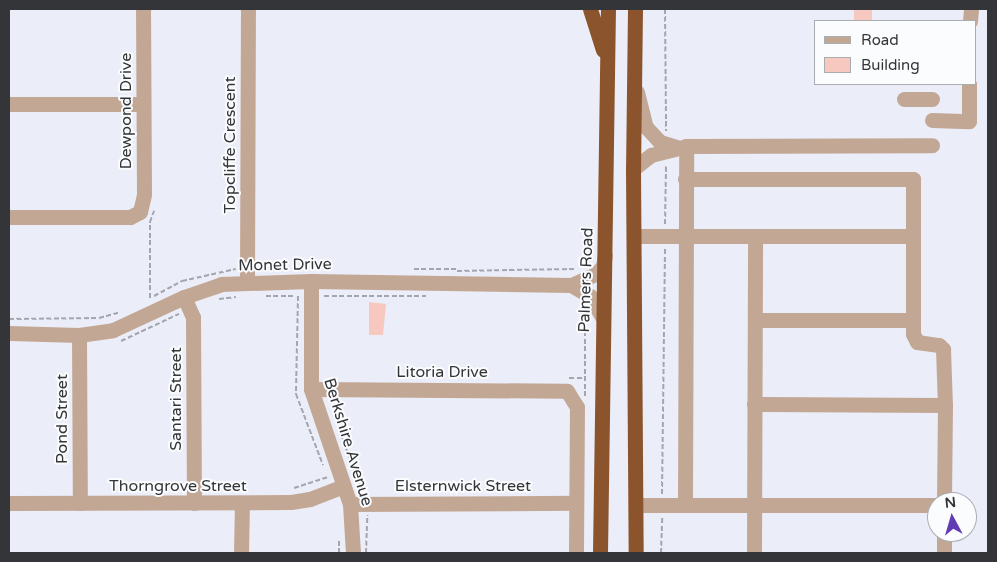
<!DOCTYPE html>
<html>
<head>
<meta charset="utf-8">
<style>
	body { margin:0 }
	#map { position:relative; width:997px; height:562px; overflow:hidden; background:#ebeef8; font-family:"Varela Round",sans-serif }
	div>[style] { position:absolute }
	.building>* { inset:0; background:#f7c8c0; transform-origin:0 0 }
	.path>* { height:2px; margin-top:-1px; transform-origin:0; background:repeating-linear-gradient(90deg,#a4a6ae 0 5px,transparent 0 7.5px) }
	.minor>* { height:15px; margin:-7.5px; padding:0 7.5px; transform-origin:7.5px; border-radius:7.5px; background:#c3a795 }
	.highway>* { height:15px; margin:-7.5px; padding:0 7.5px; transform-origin:7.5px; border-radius:7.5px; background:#8b542c }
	span { translate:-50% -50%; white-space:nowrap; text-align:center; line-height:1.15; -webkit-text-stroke:4px #fbfcfe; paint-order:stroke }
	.street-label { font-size:16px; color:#343539 }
	.frame { position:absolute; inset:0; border:10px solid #343539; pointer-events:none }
	.legend { position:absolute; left:814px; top:20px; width:162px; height:65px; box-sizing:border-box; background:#fbfcfe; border:1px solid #abacaf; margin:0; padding:6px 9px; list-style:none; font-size:15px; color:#343539 }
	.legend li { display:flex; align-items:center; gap:10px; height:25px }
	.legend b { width:25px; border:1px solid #abacaf }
	.north { position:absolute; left:927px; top:492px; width:50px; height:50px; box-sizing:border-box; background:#fbfcfe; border:1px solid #abacaf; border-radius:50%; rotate:354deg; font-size:14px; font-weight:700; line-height:20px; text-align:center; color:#343539 }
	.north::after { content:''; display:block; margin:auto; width:18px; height:22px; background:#623ab2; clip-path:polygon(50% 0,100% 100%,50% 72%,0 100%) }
</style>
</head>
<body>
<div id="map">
	<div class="building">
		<i style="left:854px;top:9px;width:18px;height:12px"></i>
		<i style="clip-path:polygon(369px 302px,386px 304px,383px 335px,369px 335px)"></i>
	</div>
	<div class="path">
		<i style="left:665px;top:9px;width:122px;rotate:89.5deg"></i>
		<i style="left:665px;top:224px;width:60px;rotate:-89deg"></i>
		<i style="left:260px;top:268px;width:23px;rotate:2deg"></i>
		<i style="left:414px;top:269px;width:43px"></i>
		<i style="left:457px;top:271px;width:118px;rotate:-1deg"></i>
		<i style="left:154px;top:296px;width:32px;rotate:-28deg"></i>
		<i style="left:182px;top:281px;width:55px;rotate:-12.5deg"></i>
		<i style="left:266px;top:296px;width:30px"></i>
		<i style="left:298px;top:296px;width:98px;rotate:91.2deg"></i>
		<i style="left:296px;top:394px;width:76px;rotate:69.2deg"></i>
		<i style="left:324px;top:296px;width:102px"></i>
		<i style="left:150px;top:298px;width:76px;rotate:-90deg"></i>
		<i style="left:150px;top:222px;width:12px;rotate:-70deg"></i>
		<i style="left:219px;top:299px;width:17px;rotate:-7deg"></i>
		<i style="left:9px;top:319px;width:90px;rotate:-0.6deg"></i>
		<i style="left:99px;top:318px;width:20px;rotate:-15deg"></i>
		<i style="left:121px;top:341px;width:64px;rotate:-25deg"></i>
		<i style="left:569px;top:378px;width:15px"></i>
		<i style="left:585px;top:396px;width:83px;rotate:-90deg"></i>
		<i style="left:338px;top:427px;width:43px;rotate:69.4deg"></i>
		<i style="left:353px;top:468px;width:25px;rotate:67deg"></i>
		<i style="left:294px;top:488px;width:35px;rotate:-18deg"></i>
		<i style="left:662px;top:494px;width:245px;rotate:-89.3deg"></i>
		<i style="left:339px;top:553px;width:12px;rotate:-90deg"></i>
		<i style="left:366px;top:553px;width:38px;rotate:-88deg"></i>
		<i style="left:661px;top:553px;width:37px;rotate:-88deg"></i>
	</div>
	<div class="minor">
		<i style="left:970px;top:21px;width:12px;rotate:-85deg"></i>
		<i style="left:637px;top:92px;width:36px;rotate:76deg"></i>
		<i style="left:646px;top:127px;width:21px;rotate:47deg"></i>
		<i style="left:660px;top:142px;width:17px;rotate:17deg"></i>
		<i style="left:904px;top:99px;width:28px"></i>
		<i style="left:9px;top:104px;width:134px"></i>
		<i style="left:932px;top:120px;width:37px;rotate:2deg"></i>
		<i style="left:969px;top:121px;width:37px;rotate:-90deg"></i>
		<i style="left:633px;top:169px;width:23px;rotate:-38deg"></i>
		<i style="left:651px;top:155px;width:36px;rotate:-14deg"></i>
		<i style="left:686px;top:146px;width:246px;rotate:-0.2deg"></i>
		<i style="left:685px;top:179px;width:228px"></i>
		<i style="left:913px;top:179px;width:57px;rotate:90deg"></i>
		<i style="left:9px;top:217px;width:121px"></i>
		<i style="left:130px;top:217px;width:11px;rotate:-27deg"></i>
		<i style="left:140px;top:212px;width:18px;rotate:-77deg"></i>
		<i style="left:144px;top:194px;width:185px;rotate:-90.3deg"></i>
		<i style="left:635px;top:236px;width:278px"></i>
		<i style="left:913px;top:236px;width:98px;rotate:90deg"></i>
		<i style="left:913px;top:334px;width:9px;rotate:63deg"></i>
		<i style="left:917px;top:342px;width:22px;rotate:8deg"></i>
		<i style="left:939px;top:345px;width:6px;rotate:45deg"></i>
		<i style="left:943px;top:349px;width:56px;rotate:88deg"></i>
		<i style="left:311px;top:281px;width:108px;rotate:90deg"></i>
		<i style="left:311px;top:389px;width:121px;rotate:71.3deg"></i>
		<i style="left:350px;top:504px;width:49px;rotate:86.5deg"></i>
		<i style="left:247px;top:282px;width:273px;rotate:-89.8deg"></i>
		<i style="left:571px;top:285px;width:22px;rotate:30deg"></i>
		<i style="left:590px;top:296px;width:24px;rotate:60deg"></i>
		<i style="left:184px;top:297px;width:22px;rotate:66deg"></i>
		<i style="left:193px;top:317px;width:186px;rotate:89.7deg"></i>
		<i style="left:755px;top:320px;width:158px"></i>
		<i style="left:9px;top:333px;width:70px;rotate:1.6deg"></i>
		<i style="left:79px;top:335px;width:34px;rotate:-8deg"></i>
		<i style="left:113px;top:330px;width:78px;rotate:-24.9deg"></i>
		<i style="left:184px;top:297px;width:39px;rotate:-19deg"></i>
		<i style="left:221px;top:284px;width:90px;rotate:-1.9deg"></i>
		<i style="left:311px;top:281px;width:260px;rotate:0.9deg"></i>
		<i style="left:571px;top:285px;width:27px;rotate:-24deg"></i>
		<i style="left:596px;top:274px;width:11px;rotate:-49deg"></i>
		<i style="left:603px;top:266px;width:11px;rotate:-80deg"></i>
		<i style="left:79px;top:335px;width:168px;rotate:89.7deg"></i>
		<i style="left:311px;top:389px;width:256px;rotate:0.4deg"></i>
		<i style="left:567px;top:391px;width:19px;rotate:58deg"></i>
		<i style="left:577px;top:407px;width:146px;rotate:90.4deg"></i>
		<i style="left:754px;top:404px;width:191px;rotate:0.3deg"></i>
		<i style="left:945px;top:405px;width:97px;rotate:90.6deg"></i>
		<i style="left:9px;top:503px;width:282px;rotate:-0.2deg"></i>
		<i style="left:291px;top:502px;width:19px;rotate:-9deg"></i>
		<i style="left:310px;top:499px;width:36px;rotate:-21deg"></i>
		<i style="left:350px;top:504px;width:226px;rotate:-0.3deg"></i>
		<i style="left:636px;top:505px;width:301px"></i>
		<i style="left:685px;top:505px;width:359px;rotate:-89.8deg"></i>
		<i style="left:944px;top:532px;width:21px;rotate:90deg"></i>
		<i style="left:241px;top:553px;width:50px;rotate:-88.9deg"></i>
		<i style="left:754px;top:553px;width:316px;rotate:-89.8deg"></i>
	</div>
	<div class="highway">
		<i style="left:590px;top:9px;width:43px;rotate:72.4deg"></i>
		<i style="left:635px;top:9px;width:160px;rotate:90.7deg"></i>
		<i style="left:633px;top:169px;width:384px;rotate:89.6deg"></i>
		<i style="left:600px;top:553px;width:544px;rotate:-89.16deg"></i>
	</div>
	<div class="street-label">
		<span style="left:126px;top:111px;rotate:-90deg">Dewpond Drive</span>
		<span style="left:230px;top:145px;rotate:-90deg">Topcliffe Crescent</span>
		<span style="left:285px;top:265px;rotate:-1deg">Monet Drive</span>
		<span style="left:586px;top:280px;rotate:-88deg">Palmers Road</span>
		<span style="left:442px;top:372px">Litoria Drive</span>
		<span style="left:176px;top:399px;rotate:-90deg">Santari Street</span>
		<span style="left:62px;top:419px;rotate:-90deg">Pond Street</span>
		<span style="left:348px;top:442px;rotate:73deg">Berkshire Avenue</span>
		<span style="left:178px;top:486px">Thorngrove Street</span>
		<span style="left:463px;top:486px">Elsternwick Street</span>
	</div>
	<div class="frame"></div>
	<ul class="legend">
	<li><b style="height:6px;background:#c3a795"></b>Road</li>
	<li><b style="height:14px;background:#f7c8c0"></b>Building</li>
	</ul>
	<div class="north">N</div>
</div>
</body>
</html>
